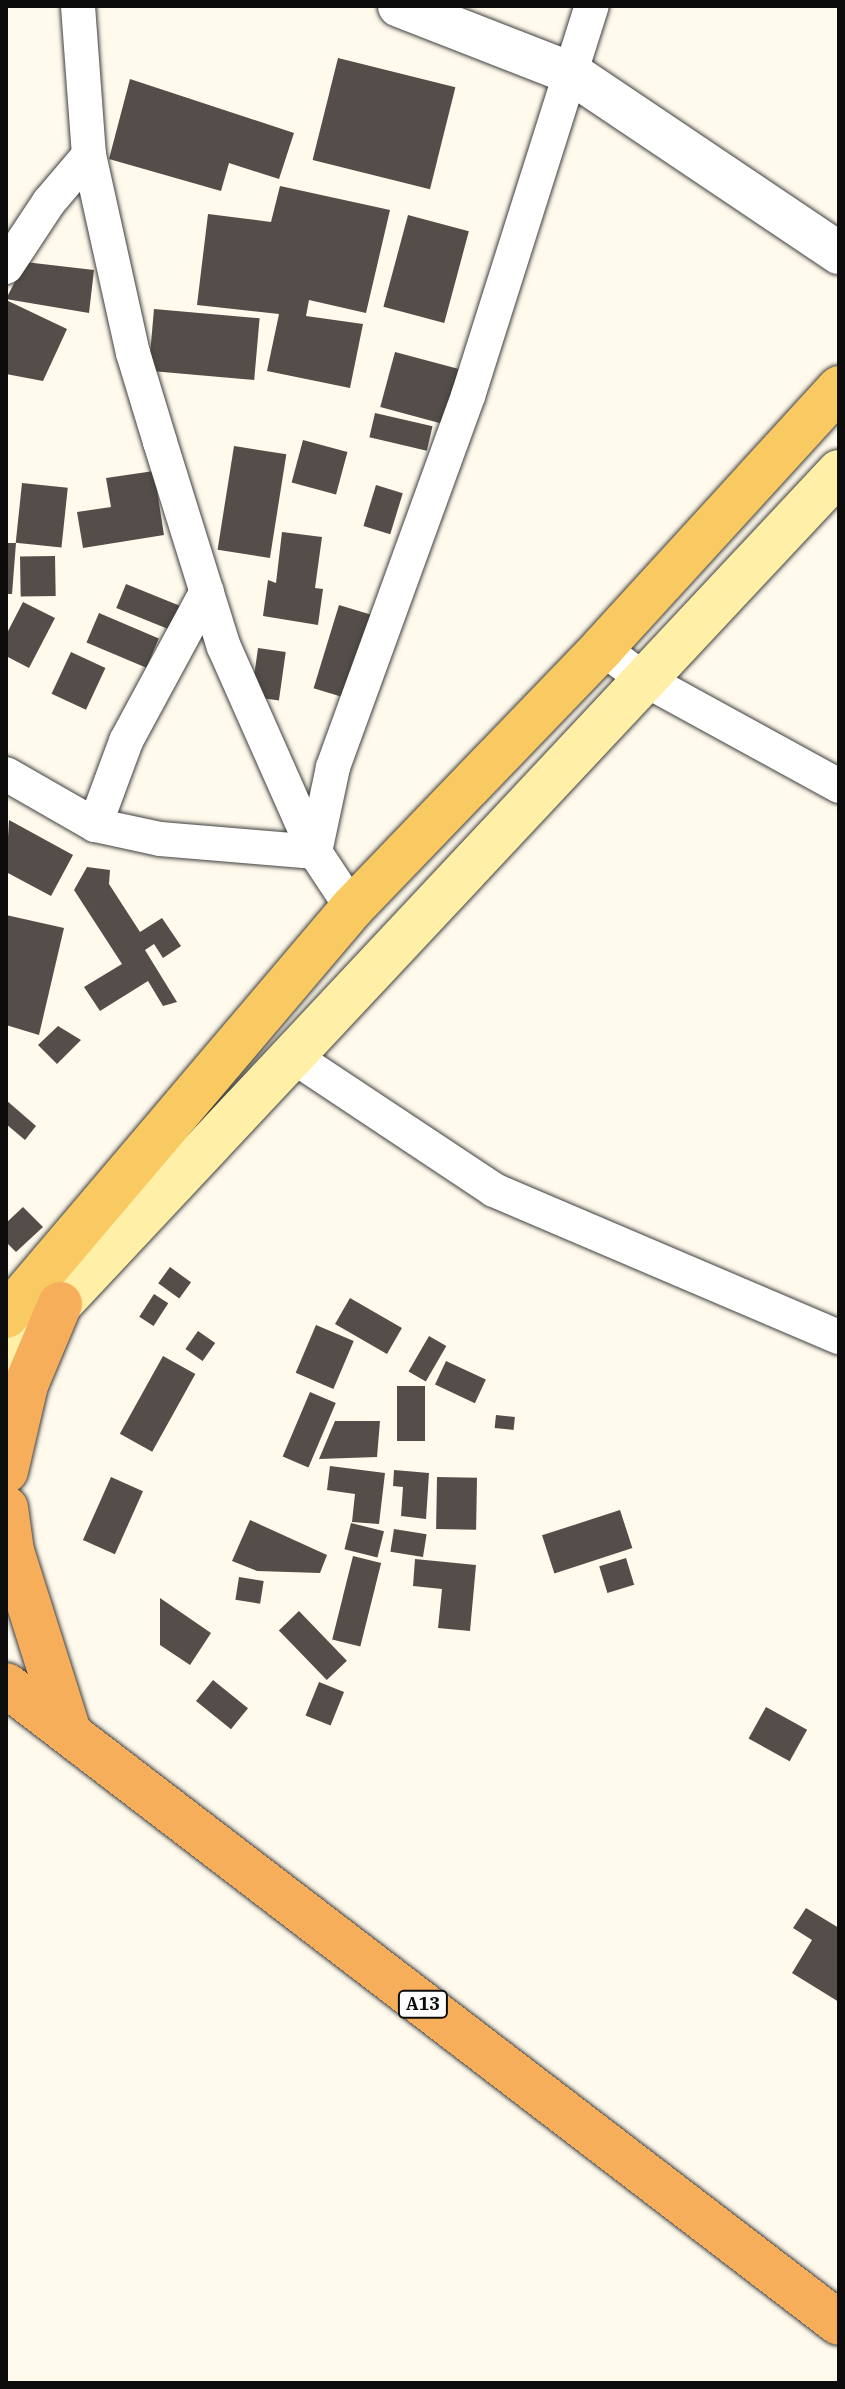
<!DOCTYPE html>
<html>
<head>
<meta charset="utf-8">
<style>
	body { margin:0 }
	#map { position:relative; width:845px; height:2389px; overflow:hidden; background:#fffaec; font-family:"IBM Plex Serif",serif }
	div>[style] { position:absolute }
	.building>* { inset:0; background:#554d49; transform-origin:0 0 }
	.roads { filter:drop-shadow(0 0 2px #3f3f3f) drop-shadow(0 0 2px #3f3f3f) }
	.minor>* { height:34px; margin:-17px; padding:0 17px; transform-origin:17px; border-radius:17px; background:#fff }
	.tertiary>* { height:42px; margin:-21px; padding:0 21px; transform-origin:21px; border-radius:21px; background:#fff }
	.secondary>* { height:44px; margin:-22px; padding:0 22px; transform-origin:22px; border-radius:22px; background:#ffefa7 }
	.primary>* { height:44px; margin:-22px; padding:0 22px; transform-origin:22px; border-radius:22px; background:#f9ca62 }
	.trunk>* { height:44px; margin:-22px; padding:0 22px; transform-origin:22px; border-radius:22px; background:#f7ae5b }
	span { translate:-50% -50%; white-space:nowrap; text-align:center; line-height:1.15; -webkit-text-stroke:8px #fff; paint-order:stroke }
	.shield-label span { padding:2px 6px; background:#fff; border:2px solid; border-radius:6px; -webkit-text-stroke-width:0 }
	.shield-label { font-size:18px; color:#0c0c0c; font-weight:700 }
	.frame { position:absolute; inset:0; border:8px solid #0c0c0c; pointer-events:none }
</style>
</head>
<body>
<div id="map">
	<div class="building">
		<i style="left:338px;top:58px;width:121px;height:105px;rotate:14deg"></i>
		<i style="clip-path:polygon(130px 79px,294px 133px,279px 179px,229px 163px,221px 191px,109px 159px)"></i>
		<i style="clip-path:polygon(280px 186px,390px 210px,366px 313px,309px 300px,306px 316px,363px 324px,350px 388px,267px 371px,279px 314px,197px 305px,208px 214px,271px 222px)"></i>
		<i style="left:408px;top:215px;width:63px;height:95px;rotate:15deg"></i>
		<i style="clip-path:polygon(25px 262px,94px 270px,89px 313px,6px 299px)"></i>
		<i style="clip-path:polygon(6px 300px,67px 329px,43px 381px,6px 374px)"></i>
		<i style="left:154px;top:309px;width:106px;height:62px;rotate:5deg"></i>
		<i style="left:395px;top:352px;width:70px;height:57px;rotate:15deg"></i>
		<i style="left:375px;top:413px;width:59px;height:25px;rotate:13deg"></i>
		<i style="left:303px;top:440px;width:46px;height:44px;rotate:15deg"></i>
		<i style="left:234px;top:446px;width:53px;height:105px;rotate:9deg"></i>
		<i style="clip-path:polygon(154px 471px,164px 535px,83px 548px,77px 512px,111px 507px,106px 478px)"></i>
		<i style="left:22px;top:483px;width:46px;height:60px;rotate:6deg"></i>
		<i style="left:376px;top:485px;width:28px;height:43px;rotate:17deg"></i>
		<i style="clip-path:polygon(282px 532px,322px 537px,315px 588px,323px 589px,318px 625px,263px 616px,268px 580px,276px 583px)"></i>
		<i style="clip-path:polygon(6px 543px,16px 543px,12px 594px,6px 594px)"></i>
		<i style="left:55px;top:556px;width:40px;height:35px;rotate:89deg"></i>
		<i style="left:126px;top:584px;width:58px;height:26px;rotate:22deg"></i>
		<i style="clip-path:polygon(23px 602px,55px 618px,29px 668px,6px 656px,6px 635px)"></i>
		<i style="left:339px;top:605px;width:38px;height:87px;rotate:17deg"></i>
		<i style="left:99px;top:613px;width:65px;height:32px;rotate:23deg"></i>
		<i style="left:258px;top:648px;width:28px;height:49px;rotate:8deg"></i>
		<i style="left:71px;top:652px;width:38px;height:46px;rotate:25deg"></i>
		<i style="clip-path:polygon(9px 820px,73px 855px,51px 896px,6px 872px)"></i>
		<i style="clip-path:polygon(87px 867px,110px 870px,109px 884px,140px 932px,162px 918px,181px 946px,163px 958px,154px 944px,145px 950px,177px 1002px,163px 1006px,148px 981px,100px 1011px,84px 987px,122px 964px,74px 890px)"></i>
		<i style="clip-path:polygon(6px 915px,64px 928px,39px 1035px,6px 1025px)"></i>
		<i style="clip-path:polygon(58px 1026px,81px 1040px,57px 1064px,38px 1045px)"></i>
		<i style="clip-path:polygon(6px 1100px,36px 1126px,25px 1140px,6px 1124px)"></i>
		<i style="clip-path:polygon(23px 1207px,43px 1227px,16px 1252px,6px 1242px,6px 1223px)"></i>
		<i style="left:170px;top:1267px;width:26px;height:20px;rotate:36deg"></i>
		<i style="left:154px;top:1294px;width:17px;height:27px;rotate:33deg"></i>
		<i style="left:350px;top:1298px;width:60px;height:30px;rotate:30deg"></i>
		<i style="left:316px;top:1325px;width:41px;height:52px;rotate:23deg"></i>
		<i style="left:198px;top:1331px;width:21px;height:22px;rotate:35deg"></i>
		<i style="left:429px;top:1336px;width:20px;height:41px;rotate:30deg"></i>
		<i style="left:163px;top:1356px;width:37px;height:89px;rotate:29deg"></i>
		<i style="left:446px;top:1361px;width:44px;height:26px;rotate:25deg"></i>
		<i style="left:397px;top:1386px;width:28px;height:55px"></i>
		<i style="left:310px;top:1392px;width:28px;height:70px;rotate:23deg"></i>
		<i style="left:496px;top:1415px;width:19px;height:13px;rotate:6deg"></i>
		<i style="clip-path:polygon(335px 1421px,380px 1421px,377px 1457px,319px 1459px)"></i>
		<i style="clip-path:polygon(330px 1466px,385px 1473px,379px 1524px,352px 1522px,355px 1494px,327px 1490px)"></i>
		<i style="clip-path:polygon(394px 1470px,429px 1473px,426px 1519px,401px 1516px,403px 1487px,393px 1486px)"></i>
		<i style="left:111px;top:1477px;width:35px;height:69px;rotate:24deg"></i>
		<i style="left:437px;top:1477px;width:40px;height:52px;rotate:1deg"></i>
		<i style="left:620px;top:1510px;width:40px;height:82px;rotate:72deg"></i>
		<i style="clip-path:polygon(250px 1520px,327px 1555px,320px 1573px,257px 1571px,232px 1561px)"></i>
		<i style="left:351px;top:1523px;width:34px;height:27px;rotate:14deg"></i>
		<i style="left:394px;top:1529px;width:33px;height:23px;rotate:9deg"></i>
		<i style="left:353px;top:1556px;width:29px;height:86px;rotate:14deg"></i>
		<i style="left:626px;top:1558px;width:28px;height:28px;rotate:73deg"></i>
		<i style="clip-path:polygon(415px 1559px,476px 1565px,470px 1631px,438px 1628px,442px 1589px,413px 1586px)"></i>
		<i style="left:239px;top:1577px;width:25px;height:23px;rotate:9deg"></i>
		<i style="clip-path:polygon(160px 1598px,211px 1633px,190px 1665px,160px 1645px)"></i>
		<i style="left:299px;top:1611px;width:69px;height:28px;rotate:46deg"></i>
		<i style="left:213px;top:1680px;width:45px;height:27px;rotate:39deg"></i>
		<i style="left:319px;top:1682px;width:27px;height:36px;rotate:22deg"></i>
		<i style="left:766px;top:1707px;width:47px;height:36px;rotate:29deg"></i>
		<i style="clip-path:polygon(806px 1908px,839px 1928px,839px 2002px,792px 1973px,812px 1940px,793px 1928px)"></i>
	</div>
	<div class="roads">
		<div class="minor">
			<i style="left:78px;top:6px;width:149px;rotate:85.8deg"></i>
			<i style="left:89px;top:155px;width:203px;rotate:77.5deg"></i>
			<i style="left:133px;top:353px;width:93px;rotate:73.1deg"></i>
			<i style="left:160px;top:442px;width:215px;rotate:72.7deg"></i>
			<i style="left:224px;top:647px;width:224px;rotate:66.1deg"></i>
			<i style="left:315px;top:852px;width:67px;rotate:56.5deg"></i>
			<i style="left:6px;top:267px;width:78px;rotate:-56.5deg"></i>
			<i style="left:49px;top:202px;width:62px;rotate:-49.6deg"></i>
			<i style="left:602px;top:648px;width:50px;rotate:36.9deg"></i>
			<i style="left:642px;top:678px;width:225px;rotate:28.7deg"></i>
			<i style="left:6px;top:774px;width:103px;rotate:29.8deg"></i>
			<i style="left:95px;top:825px;width:66px;rotate:12.2deg"></i>
			<i style="left:160px;top:839px;width:156px;rotate:4.8deg"></i>
			<i style="left:95px;top:825px;width:90px;rotate:-69.7deg"></i>
			<i style="left:126px;top:741px;width:170px;rotate:-61.6deg"></i>
			<i style="left:315px;top:852px;width:87px;rotate:-78deg"></i>
			<i style="left:333px;top:767px;width:395px;rotate:-70deg"></i>
			<i style="left:468px;top:396px;width:409px;rotate:-72.4deg"></i>
			<i style="left:294px;top:1057px;width:240px;rotate:33.6deg"></i>
			<i style="left:494px;top:1190px;width:375px;rotate:23.1deg"></i>
		</div>
		<div class="tertiary">
			<i style="left:399px;top:6px;width:185px;rotate:21.3deg"></i>
			<i style="left:571px;top:73px;width:323px;rotate:33.9deg"></i>
		</div>
		<div class="secondary">
			<i style="left:6px;top:1368px;width:84px;rotate:-49.8deg"></i>
			<i style="left:60px;top:1304px;width:1140px;rotate:-46.88deg"></i>
		</div>
		<div class="primary">
			<i style="left:6px;top:1316px;width:535px;rotate:-49.7deg"></i>
			<i style="left:352px;top:908px;width:361px;rotate:-46.1deg"></i>
			<i style="left:602px;top:648px;width:352px;rotate:-47.6deg"></i>
		</div>
		<div class="trunk">
			<i style="left:6px;top:1471px;width:88px;rotate:-76.9deg"></i>
			<i style="left:26px;top:1385px;width:88px;rotate:-67.2deg"></i>
			<i style="left:6px;top:1508px;width:43px;rotate:82.1deg"></i>
			<i style="left:12px;top:1551px;width:190px;rotate:72.5deg"></i>
			<i style="left:6px;top:1685px;width:1049px;rotate:37.45deg"></i>
		</div>
	</div>
	<div class="shield-label">
		<span style="left:423px;top:2004px">A13</span>
	</div>
	<div class="frame"></div>
</div>
</body>
</html>
